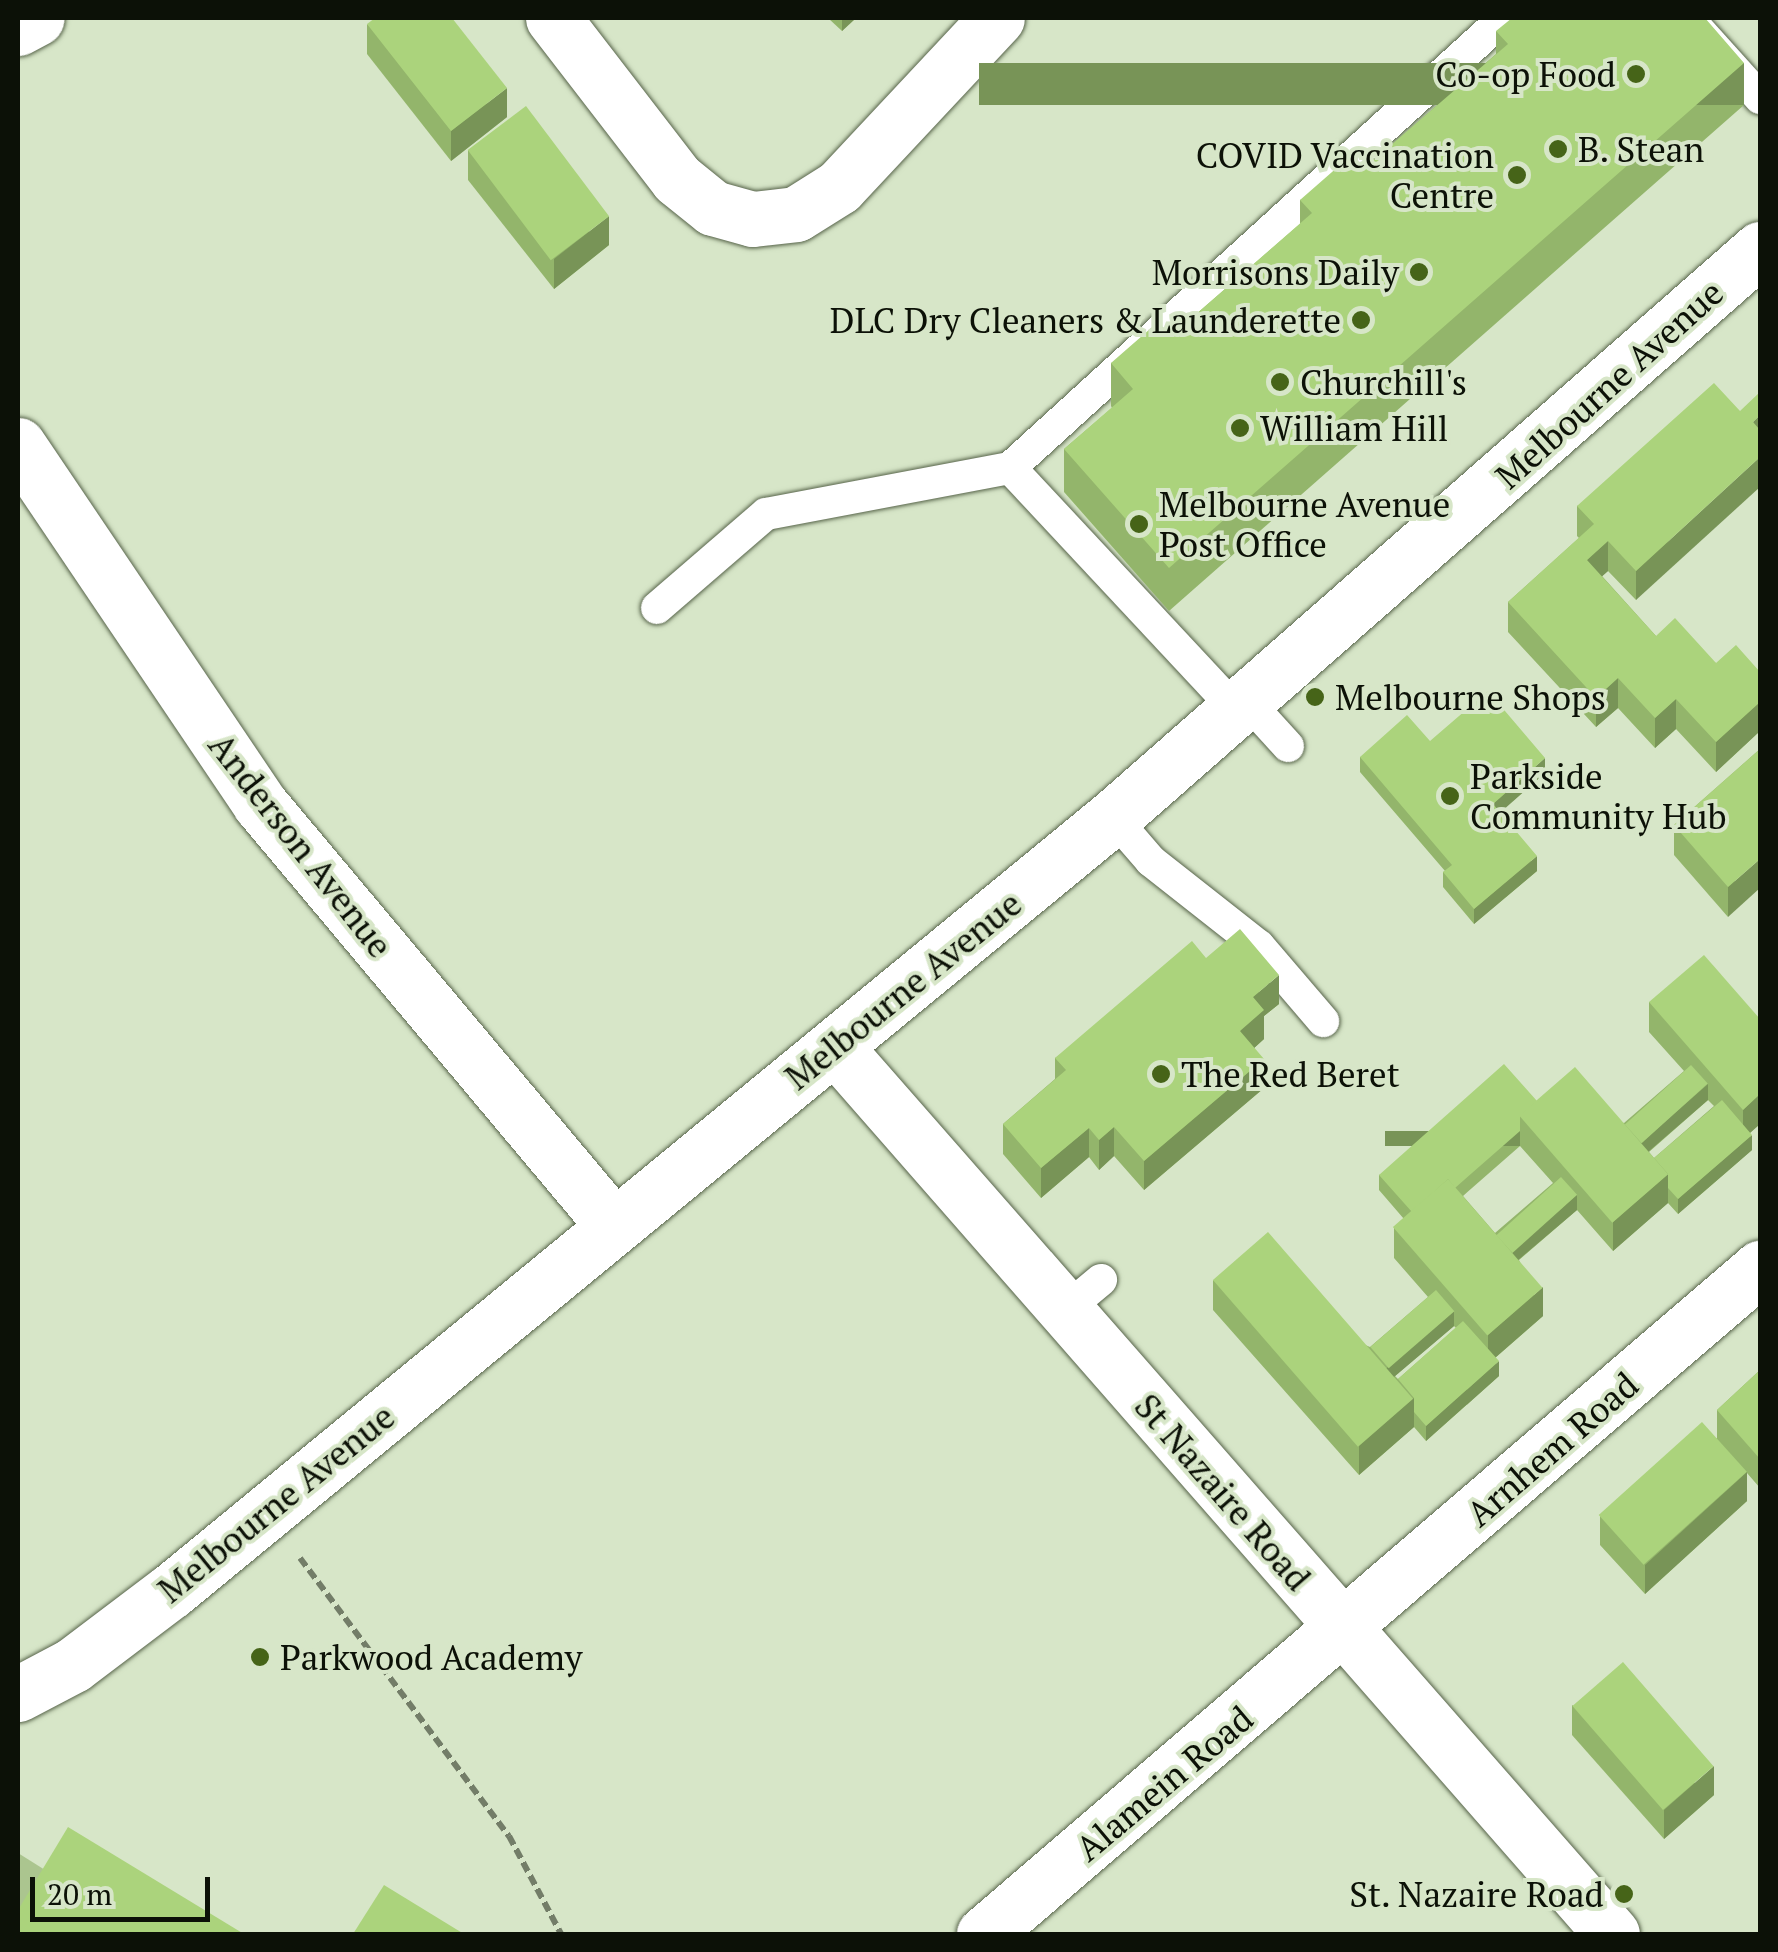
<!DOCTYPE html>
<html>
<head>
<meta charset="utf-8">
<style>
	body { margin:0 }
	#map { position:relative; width:1778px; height:1952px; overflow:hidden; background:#d7e6c8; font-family:"PT Serif",serif }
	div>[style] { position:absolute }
	.green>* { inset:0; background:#abc58f }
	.path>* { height:6px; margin-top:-3px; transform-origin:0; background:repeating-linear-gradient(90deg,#737d68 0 10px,transparent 0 15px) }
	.roads { filter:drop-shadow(0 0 2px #57644a) drop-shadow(0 0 2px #57644a) }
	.lane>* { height:32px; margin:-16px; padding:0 16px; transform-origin:16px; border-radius:16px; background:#fff }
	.street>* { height:55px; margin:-27.5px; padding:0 27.5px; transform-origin:27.5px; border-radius:27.5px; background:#fff }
	.wall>* { inset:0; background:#93b56b }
	.shaded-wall>* { inset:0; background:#789457; transform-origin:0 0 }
	.building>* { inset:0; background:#abd37c; transform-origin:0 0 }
	.dots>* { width:28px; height:28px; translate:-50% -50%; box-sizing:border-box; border:5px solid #d7e6c8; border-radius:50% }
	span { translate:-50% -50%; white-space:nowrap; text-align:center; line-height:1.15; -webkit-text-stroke:8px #d7e6c8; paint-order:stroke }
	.poi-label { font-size:35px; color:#0c1107 }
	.right { translate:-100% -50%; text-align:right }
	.left { translate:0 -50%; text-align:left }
	.street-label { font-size:35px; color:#0c1107 }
	.frame { position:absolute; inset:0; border:20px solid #0c1107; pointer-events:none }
	.scale { position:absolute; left:30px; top:1877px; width:180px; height:45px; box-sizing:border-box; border:5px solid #0c1107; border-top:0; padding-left:12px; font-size:30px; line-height:35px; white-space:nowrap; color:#0c1107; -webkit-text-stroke:8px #d7e6c8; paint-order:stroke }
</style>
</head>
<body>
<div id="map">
	<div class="green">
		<i style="clip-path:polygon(18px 1853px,53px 1875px,18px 1933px)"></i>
	</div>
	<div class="path">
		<i style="left:300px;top:1558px;width:348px;rotate:53.1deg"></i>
		<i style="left:509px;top:1836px;width:111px;rotate:62deg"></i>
	</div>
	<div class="roads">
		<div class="lane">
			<i style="left:1688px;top:18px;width:108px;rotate:48deg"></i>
			<i style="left:657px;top:608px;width:144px;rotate:-40.8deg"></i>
			<i style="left:766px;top:514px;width:248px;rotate:-10.7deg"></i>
			<i style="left:1247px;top:701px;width:61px;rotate:47.7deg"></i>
			<i style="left:1236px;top:710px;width:331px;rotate:-133deg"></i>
			<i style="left:1010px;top:468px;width:668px;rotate:-42.33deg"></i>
			<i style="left:1113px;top:817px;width:58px;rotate:49.2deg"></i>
			<i style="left:1151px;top:861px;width:137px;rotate:38.2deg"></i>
			<i style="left:1259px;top:946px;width:99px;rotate:49.5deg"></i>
			<i style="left:1065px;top:1310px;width:47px;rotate:-39.8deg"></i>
		</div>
		<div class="street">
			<i style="left:553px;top:18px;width:203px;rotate:52.4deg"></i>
			<i style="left:677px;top:179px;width:46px;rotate:38.9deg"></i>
			<i style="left:713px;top:208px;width:41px;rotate:15.4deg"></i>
			<i style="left:753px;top:219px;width:43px;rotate:-6.6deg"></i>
			<i style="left:796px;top:214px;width:51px;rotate:-32.1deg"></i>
			<i style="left:839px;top:187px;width:231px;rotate:-46.9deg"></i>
			<i style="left:18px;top:28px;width:21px;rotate:-28deg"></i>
			<i style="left:18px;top:445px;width:433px;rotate:56deg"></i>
			<i style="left:260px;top:804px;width:549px;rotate:50.02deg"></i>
			<i style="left:835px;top:1047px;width:1179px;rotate:48.78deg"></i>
			<i style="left:18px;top:1694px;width:62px;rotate:-27.8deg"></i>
			<i style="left:73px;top:1665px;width:123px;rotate:-37.1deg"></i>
			<i style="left:171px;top:1591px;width:1219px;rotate:-39.41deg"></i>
			<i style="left:1113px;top:817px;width:861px;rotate:-41.28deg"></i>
			<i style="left:984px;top:1934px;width:1023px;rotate:-40.64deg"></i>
		</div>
	</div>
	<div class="wall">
		<i style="clip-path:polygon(828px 18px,856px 18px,842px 31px)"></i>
		<i style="clip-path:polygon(367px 24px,507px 117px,451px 161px,367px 54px)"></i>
		<i style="clip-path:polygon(1496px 31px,1744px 105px,1169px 611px,1064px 492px,1064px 449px,1112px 408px,1111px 406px,1111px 363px,1171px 336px,1300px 224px,1300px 200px,1360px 172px,1496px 54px)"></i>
		<i style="clip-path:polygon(468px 150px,609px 245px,554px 289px,468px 180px)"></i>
		<i style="clip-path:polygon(1740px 411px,1636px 600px,1608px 571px,1602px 576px,1656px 636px,1716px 663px,1760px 672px,1760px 731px,1716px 772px,1676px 729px,1655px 748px,1618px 708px,1596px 727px,1508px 632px,1508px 602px,1579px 538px,1577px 536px,1577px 506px)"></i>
		<i style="clip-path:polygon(1430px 741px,1545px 773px,1500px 812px,1537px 871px,1474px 924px,1443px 887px,1443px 872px,1445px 871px,1360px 772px,1360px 757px)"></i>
		<i style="clip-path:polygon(1760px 749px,1728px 917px,1674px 855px,1674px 825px)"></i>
		<i style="clip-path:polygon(1206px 958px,1279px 1004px,1264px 1016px,1264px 1039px,1254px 1048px,1264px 1088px,1144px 1190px,1114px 1156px,1099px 1170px,1089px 1157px,1041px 1198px,1003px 1154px,1003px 1124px,1055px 1079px,1055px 1058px)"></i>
		<i style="clip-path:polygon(evenodd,1649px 1002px,1760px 1019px,1760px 1124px,1750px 1133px,1752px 1150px,1678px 1214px,1668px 1203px,1613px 1251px,1577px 1210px,1519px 1260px,1543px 1316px,1495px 1358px,1499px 1376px,1426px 1441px,1414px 1427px,1359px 1475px,1213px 1310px,1213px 1280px,1370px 1347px,1428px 1297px,1394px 1258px,1394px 1228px,1404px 1219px,1379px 1190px,1379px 1175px,1537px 1101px,1624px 1123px,1684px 1071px,1649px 1032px,1649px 1002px,1708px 1100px,1714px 1106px,1654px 1158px,1649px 1152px,1708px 1100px,1649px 1002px,1520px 1146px,1553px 1183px,1495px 1233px,1463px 1196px,1520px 1146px,1649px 1002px,1454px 1326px,1456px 1328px,1398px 1379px,1395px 1376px,1454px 1326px)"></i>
		<i style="clip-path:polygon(1760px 1370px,1760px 1488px,1747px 1473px,1747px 1501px,1645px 1594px,1600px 1545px,1600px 1516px,1717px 1438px,1717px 1410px)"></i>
		<i style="clip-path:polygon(1572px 1705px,1714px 1795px,1664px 1839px,1572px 1735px)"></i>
	</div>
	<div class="shaded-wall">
		<i style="clip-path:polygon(842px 18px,856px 18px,842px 31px)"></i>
		<i style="left:1744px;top:63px;width:42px;height:765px;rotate:90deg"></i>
		<i style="clip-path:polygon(507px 88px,507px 117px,451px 161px,451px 131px)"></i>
		<i style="clip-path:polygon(609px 216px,609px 245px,554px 289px,554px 259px)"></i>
		<i style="clip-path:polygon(1760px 415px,1760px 444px,1753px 422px)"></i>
		<i style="clip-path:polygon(1760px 457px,1760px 487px,1636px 600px,1636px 571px)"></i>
		<i style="clip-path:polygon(1608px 541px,1608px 571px,1587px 590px,1587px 560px)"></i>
		<i style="clip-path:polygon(1618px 678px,1618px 708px,1596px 727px,1596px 698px)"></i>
		<i style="clip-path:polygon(1676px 699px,1676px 729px,1655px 748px,1655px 718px)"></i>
		<i style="clip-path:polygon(1760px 702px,1760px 731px,1716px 772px,1716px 742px)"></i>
		<i style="clip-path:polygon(1545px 758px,1545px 773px,1493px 819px,1493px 804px)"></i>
		<i style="clip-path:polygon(1537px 856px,1537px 871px,1474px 924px,1474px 909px)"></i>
		<i style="clip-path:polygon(1760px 859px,1760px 888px,1728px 917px,1728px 887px)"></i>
		<i style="clip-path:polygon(1279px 975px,1279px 1004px,1264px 1016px,1264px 1039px,1240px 1061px,1240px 1031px,1253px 997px)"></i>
		<i style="clip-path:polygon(1264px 1059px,1264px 1088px,1144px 1190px,1144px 1161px)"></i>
		<i style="clip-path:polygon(1708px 1084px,1708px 1100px,1634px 1164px,1634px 1149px)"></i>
		<i style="clip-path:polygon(1760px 1094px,1760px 1124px,1743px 1139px,1743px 1110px)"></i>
		<i style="clip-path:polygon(1114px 1127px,1114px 1156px,1099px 1170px,1099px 1140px)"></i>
		<i style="clip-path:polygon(1089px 1128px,1089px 1157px,1041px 1198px,1041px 1168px)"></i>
		<i style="left:1520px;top:1131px;width:15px;height:135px;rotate:90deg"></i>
		<i style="clip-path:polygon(1752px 1135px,1752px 1150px,1678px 1214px,1678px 1199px)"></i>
		<i style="clip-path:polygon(1668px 1174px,1668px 1203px,1613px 1251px,1613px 1222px)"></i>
		<i style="clip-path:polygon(1577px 1195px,1577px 1210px,1504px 1272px,1504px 1257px)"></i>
		<i style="clip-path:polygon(1543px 1287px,1543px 1316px,1488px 1364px,1488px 1335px)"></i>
		<i style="clip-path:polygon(1454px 1311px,1454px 1326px,1381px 1388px,1381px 1373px)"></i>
		<i style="clip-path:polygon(1499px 1361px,1499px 1376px,1426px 1441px,1426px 1426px)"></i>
		<i style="clip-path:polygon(1414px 1398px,1414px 1427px,1359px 1475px,1359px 1446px)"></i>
		<i style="clip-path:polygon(1747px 1472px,1747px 1501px,1645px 1594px,1645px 1565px)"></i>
		<i style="clip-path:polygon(1714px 1766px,1714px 1795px,1664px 1839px,1664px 1810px)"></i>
	</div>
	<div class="building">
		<i style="clip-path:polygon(375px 18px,452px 18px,507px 88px,451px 131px,367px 24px)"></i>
		<i style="clip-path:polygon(1512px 18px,1705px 18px,1744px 63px,1169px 568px,1064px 449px,1133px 389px,1111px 363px,1158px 322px,1171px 336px,1312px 213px,1300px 200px,1348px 158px,1360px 172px,1508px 44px,1496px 31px)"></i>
		<i style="left:526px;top:106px;width:138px;height:73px;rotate:53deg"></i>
		<i style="clip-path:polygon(1714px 383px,1740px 411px,1760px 392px,1760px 415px,1753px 422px,1760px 430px,1760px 457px,1636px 571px,1608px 541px,1587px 560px,1656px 636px,1675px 618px,1716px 663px,1736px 645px,1760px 672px,1760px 702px,1716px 742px,1676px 699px,1655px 718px,1618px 678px,1596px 698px,1508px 602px,1594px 524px,1577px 506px)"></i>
		<i style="clip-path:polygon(1488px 691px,1545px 758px,1493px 804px,1537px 856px,1474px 909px,1443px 872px,1452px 865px,1360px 757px,1407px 715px,1430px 741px)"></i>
		<i style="clip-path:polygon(1760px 749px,1760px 859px,1728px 887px,1674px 825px)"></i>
		<i style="clip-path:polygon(1240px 929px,1279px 975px,1253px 997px,1264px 1010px,1240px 1031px,1264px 1059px,1144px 1161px,1114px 1127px,1099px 1140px,1089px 1128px,1041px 1168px,1003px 1124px,1066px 1070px,1055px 1058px,1192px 941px,1206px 958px)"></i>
		<i style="clip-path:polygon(1704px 955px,1760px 1019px,1760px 1094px,1743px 1110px,1649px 1002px)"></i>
		<i style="clip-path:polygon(1504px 1064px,1537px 1101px,1520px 1116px,1520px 1131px,1455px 1188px,1448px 1179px,1412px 1212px,1379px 1175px)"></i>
		<i style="left:1691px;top:1065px;width:25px;height:89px;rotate:48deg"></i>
		<i style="left:1575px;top:1067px;width:142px;height:74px;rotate:49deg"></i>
		<i style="clip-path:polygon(1722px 1100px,1752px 1135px,1678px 1199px,1668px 1188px,1668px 1174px,1654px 1158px)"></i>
		<i style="left:1561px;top:1177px;width:24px;height:87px;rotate:48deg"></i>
		<i style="left:1448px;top:1179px;width:144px;height:73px;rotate:49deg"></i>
		<i style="left:1268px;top:1232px;width:221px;height:73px;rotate:49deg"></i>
		<i style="left:1436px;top:1290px;width:28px;height:87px;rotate:49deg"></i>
		<i style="clip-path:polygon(1463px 1321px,1499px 1361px,1426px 1426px,1414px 1412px,1414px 1398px,1398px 1379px)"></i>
		<i style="clip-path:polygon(1760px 1370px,1760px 1459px,1717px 1410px)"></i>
		<i style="left:1702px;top:1422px;width:67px;height:139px;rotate:48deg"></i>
		<i style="left:1623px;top:1662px;width:138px;height:67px;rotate:49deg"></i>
		<i style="clip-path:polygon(68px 1827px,244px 1934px,18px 1934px,18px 1910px)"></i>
		<i style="clip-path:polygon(384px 1885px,464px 1934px,353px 1934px)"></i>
	</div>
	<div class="dots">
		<i style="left:1636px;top:74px;background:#466418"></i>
		<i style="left:1558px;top:149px;background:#466418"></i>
		<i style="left:1517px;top:175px;background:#466418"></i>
		<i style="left:1419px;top:272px;background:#466418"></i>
		<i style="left:1361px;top:320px;background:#466418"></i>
		<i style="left:1280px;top:382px;background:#466418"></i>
		<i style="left:1240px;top:428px;background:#466418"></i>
		<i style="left:1139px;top:524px;background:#466418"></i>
		<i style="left:1315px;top:697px;background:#466418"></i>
		<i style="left:1450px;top:796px;background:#466418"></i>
		<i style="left:1161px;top:1074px;background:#466418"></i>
		<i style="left:260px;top:1657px;background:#466418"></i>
		<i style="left:1624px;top:1894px;background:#466418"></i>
	</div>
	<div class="poi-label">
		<span class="right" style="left:1616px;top:74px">Co-op Food</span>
		<span class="left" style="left:1578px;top:149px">B. Stean</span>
		<span class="right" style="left:1494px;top:175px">COVID Vaccination<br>Centre</span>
		<span class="right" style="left:1399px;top:272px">Morrisons Daily</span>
		<span class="right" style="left:1341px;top:320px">DLC Dry Cleaners &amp; Launderette</span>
		<span class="left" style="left:1300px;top:382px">Churchill's</span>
		<span class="left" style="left:1260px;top:428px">William Hill</span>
		<span class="left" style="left:1159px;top:524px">Melbourne Avenue<br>Post Office</span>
		<span class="left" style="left:1335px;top:697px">Melbourne Shops</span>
		<span class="left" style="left:1470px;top:796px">Parkside<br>Community Hub</span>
		<span class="left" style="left:1181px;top:1074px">The Red Beret</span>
		<span class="left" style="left:280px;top:1657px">Parkwood Academy</span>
		<span class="right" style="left:1604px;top:1894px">St. Nazaire Road</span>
	</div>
	<div class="street-label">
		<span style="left:1609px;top:384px;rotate:-42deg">Melbourne Avenue</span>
		<span style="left:301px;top:845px;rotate:52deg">Anderson Avenue</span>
		<span style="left:903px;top:990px;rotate:-39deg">Melbourne Avenue</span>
		<span style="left:1552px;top:1449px;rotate:-41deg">Arnhem Road</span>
		<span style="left:1223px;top:1492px;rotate:49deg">St Nazaire Road</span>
		<span style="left:276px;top:1503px;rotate:-39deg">Melbourne Avenue</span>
		<span style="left:1164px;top:1783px;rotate:-40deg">Alamein Road</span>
	</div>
	<div class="frame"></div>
	<div class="scale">20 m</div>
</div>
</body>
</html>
